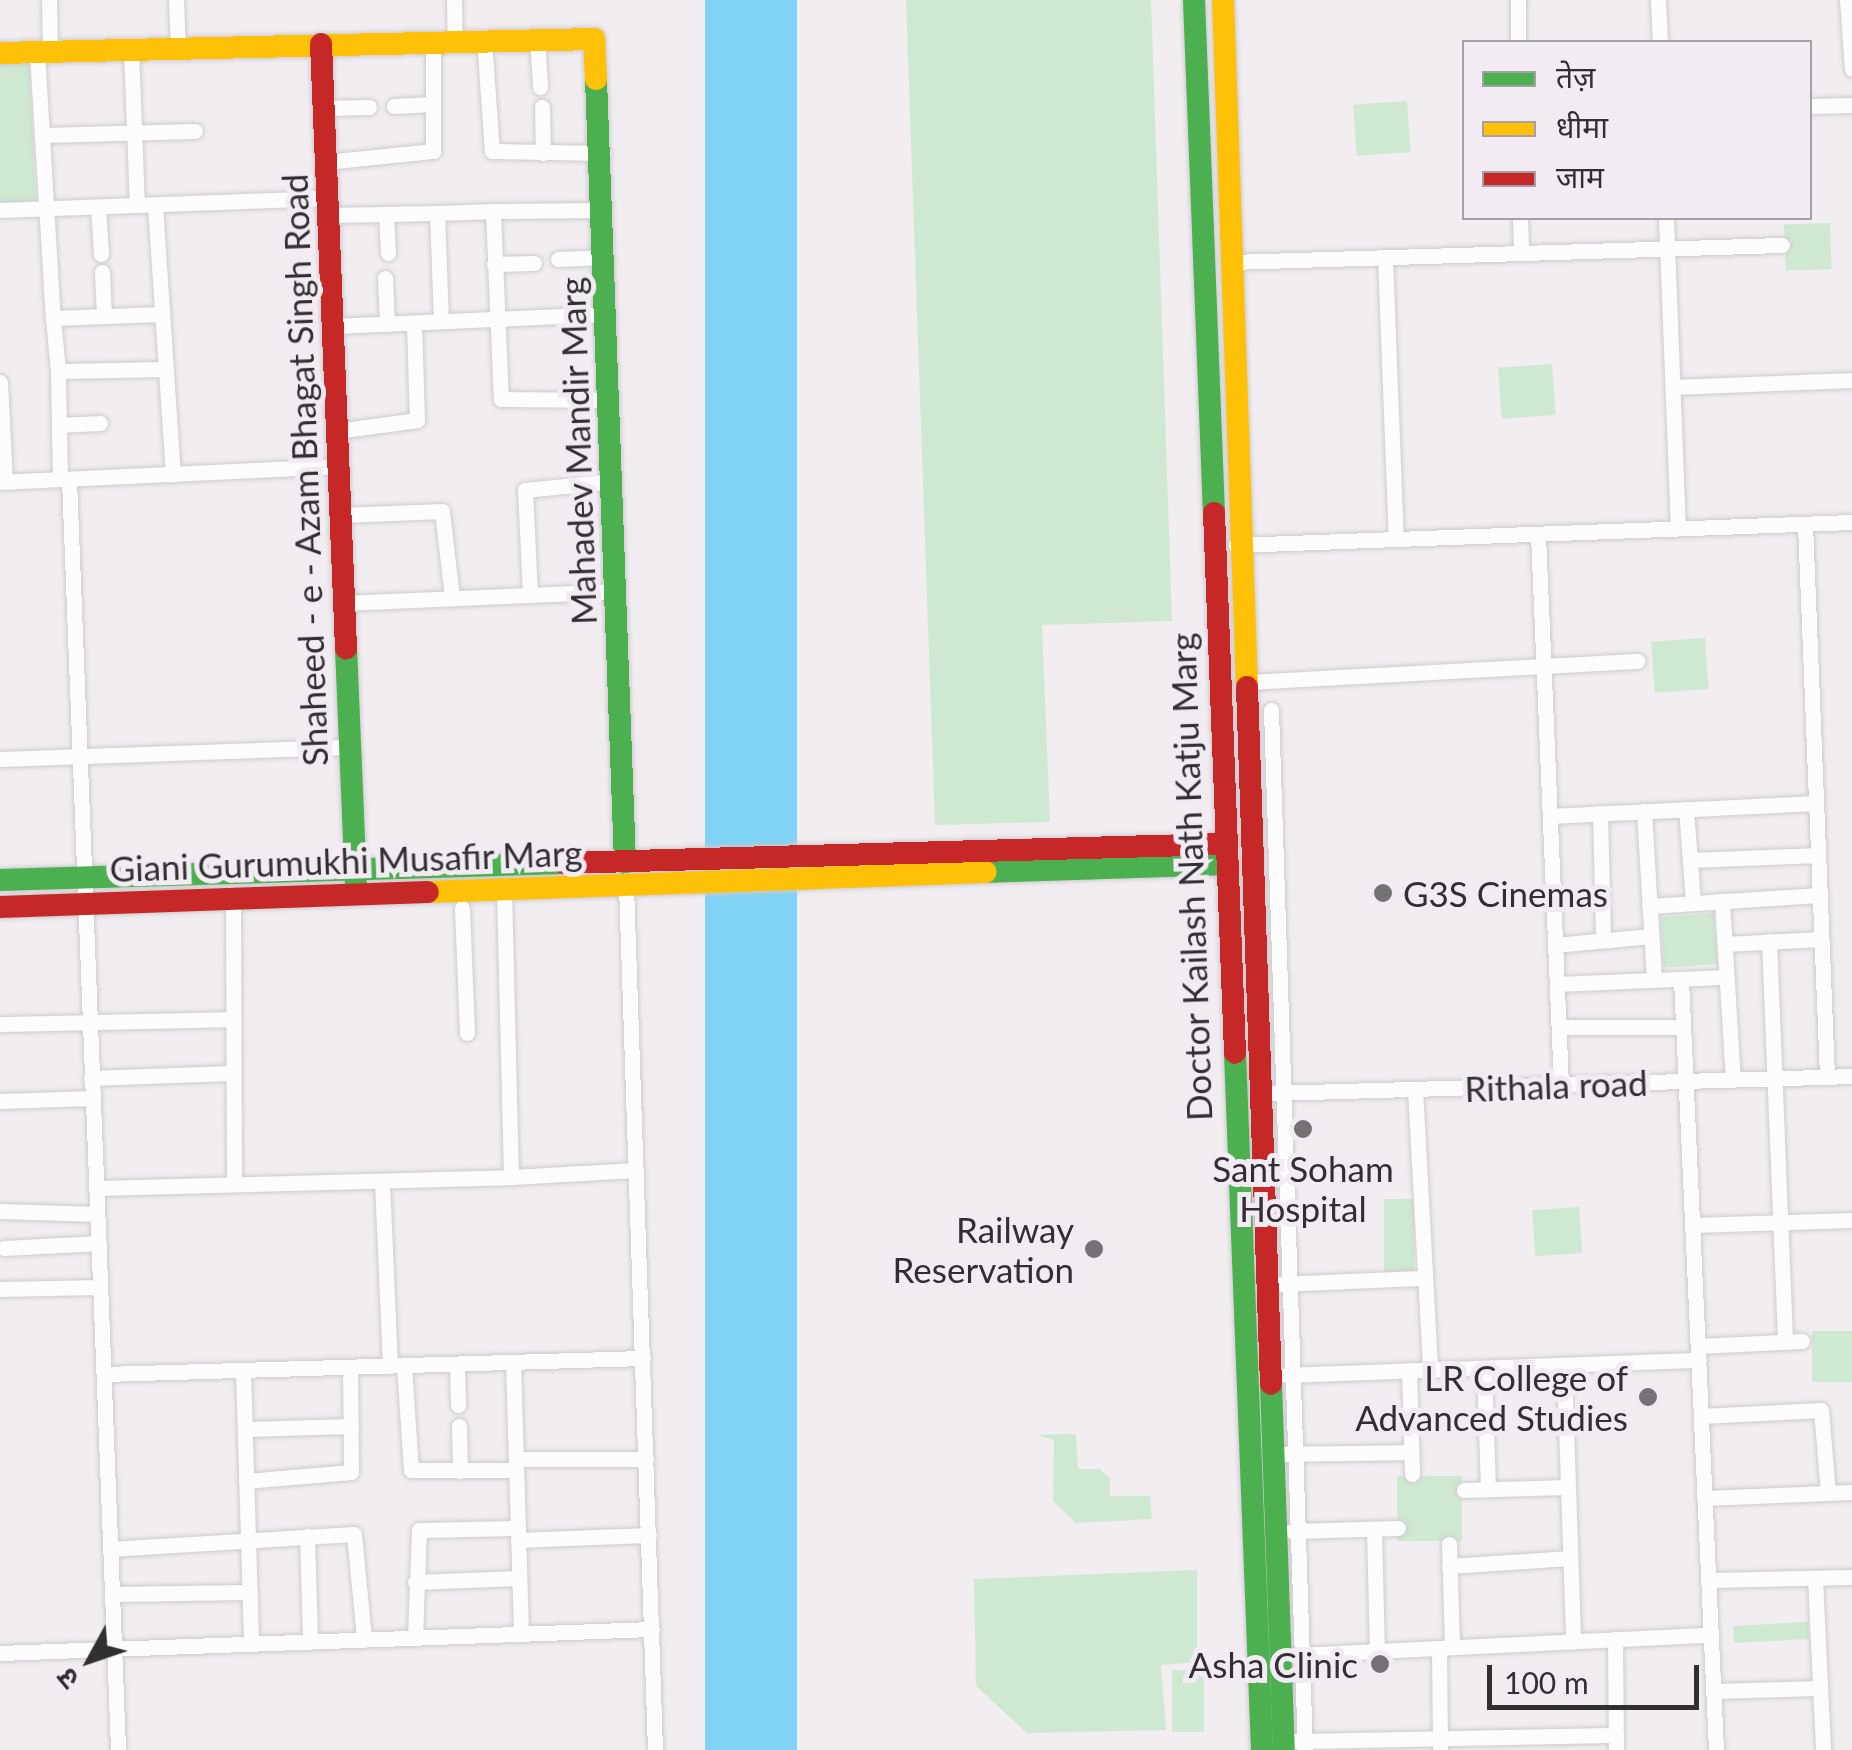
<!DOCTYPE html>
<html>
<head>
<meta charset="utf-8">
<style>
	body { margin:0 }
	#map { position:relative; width:1852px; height:1750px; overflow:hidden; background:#f1edf1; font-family:Lato,"Noto Sans Devanagari",sans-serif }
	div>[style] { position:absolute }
	.green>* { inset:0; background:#cfe8d1; transform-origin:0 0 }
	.water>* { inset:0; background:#80d3f4; transform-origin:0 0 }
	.roads { filter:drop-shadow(0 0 2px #cecbce) drop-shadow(0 0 2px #cecbce) }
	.street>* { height:15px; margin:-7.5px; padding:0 7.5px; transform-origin:7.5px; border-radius:7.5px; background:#fdfcfd }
	.fast>* { height:22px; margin:-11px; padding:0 11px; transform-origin:11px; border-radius:11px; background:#4caf50 }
	.slow>* { height:22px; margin:-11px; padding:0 11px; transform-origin:11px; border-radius:11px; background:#ffc107 }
	.jam>* { height:22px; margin:-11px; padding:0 11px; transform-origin:11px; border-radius:11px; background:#c62828 }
	.dots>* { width:28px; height:28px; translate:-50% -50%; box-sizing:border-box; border:5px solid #f2ebf3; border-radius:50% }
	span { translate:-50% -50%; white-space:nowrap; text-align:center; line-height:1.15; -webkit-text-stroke:10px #f2ebf3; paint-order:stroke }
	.street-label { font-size:35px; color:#322f32 }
	.poi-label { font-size:35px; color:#322f32 }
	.left { translate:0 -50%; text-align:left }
	.right { translate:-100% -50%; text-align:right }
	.legend { position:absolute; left:1462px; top:40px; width:350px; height:180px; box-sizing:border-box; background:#f2ebf3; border:2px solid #a5a0a6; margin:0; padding:12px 18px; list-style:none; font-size:30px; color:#322f32 }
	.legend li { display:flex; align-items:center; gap:20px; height:50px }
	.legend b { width:50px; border:2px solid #a5a0a6 }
	.north { position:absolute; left:40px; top:1610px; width:100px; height:100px; -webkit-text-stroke:8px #f2ebf3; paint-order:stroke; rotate:230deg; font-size:28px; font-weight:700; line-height:40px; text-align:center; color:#322f32 }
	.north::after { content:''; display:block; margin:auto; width:35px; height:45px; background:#322f32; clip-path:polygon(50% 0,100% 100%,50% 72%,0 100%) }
	.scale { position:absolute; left:1487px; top:1665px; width:212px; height:45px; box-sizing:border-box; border:5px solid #322f32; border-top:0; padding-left:12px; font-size:30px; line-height:35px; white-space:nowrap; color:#322f32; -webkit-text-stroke:8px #f2ebf3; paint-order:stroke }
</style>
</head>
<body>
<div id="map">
	<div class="green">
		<i style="clip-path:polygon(906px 0,1151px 0,1172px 621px,1042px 625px,1050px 822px,935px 825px)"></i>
		<i style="clip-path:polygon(29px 62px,36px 201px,0 203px,0 63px)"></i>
		<i style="left:1407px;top:101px;width:51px;height:54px;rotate:86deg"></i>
		<i style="left:1830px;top:223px;width:46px;height:46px;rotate:88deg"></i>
		<i style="left:1552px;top:364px;width:51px;height:54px;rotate:86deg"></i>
		<i style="left:1705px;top:638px;width:51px;height:54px;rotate:86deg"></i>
		<i style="left:1714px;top:913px;width:51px;height:54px;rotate:86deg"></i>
		<i style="left:1384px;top:1199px;width:30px;height:75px"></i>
		<i style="left:1579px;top:1207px;width:46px;height:47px;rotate:86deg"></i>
		<i style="left:1852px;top:1331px;width:51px;height:40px;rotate:90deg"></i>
		<i style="clip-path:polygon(1076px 1434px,1078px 1469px,1099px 1469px,1110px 1478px,1110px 1496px,1150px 1496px,1152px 1519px,1076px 1523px,1053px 1501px,1054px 1440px,1037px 1435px)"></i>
		<i style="left:1462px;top:1476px;width:65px;height:65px;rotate:90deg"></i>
		<i style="clip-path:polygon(1197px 1570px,1197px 1662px,1161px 1665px,1166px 1730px,1027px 1733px,976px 1686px,974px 1579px)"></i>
		<i style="left:1808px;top:1622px;width:17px;height:75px;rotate:87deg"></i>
		<i style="left:1172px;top:1670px;width:32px;height:62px"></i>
	</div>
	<div class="water">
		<i style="left:705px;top:0;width:92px;height:1751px"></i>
	</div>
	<div class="roads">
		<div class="street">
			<i style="left:49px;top:0;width:52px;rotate:88.9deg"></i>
			<i style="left:176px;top:0;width:49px;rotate:87.7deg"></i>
			<i style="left:454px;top:0;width:39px;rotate:89deg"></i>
			<i style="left:1518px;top:0;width:42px;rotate:90deg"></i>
			<i style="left:1658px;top:0;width:42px;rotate:87.3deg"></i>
			<i style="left:1847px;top:0;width:69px;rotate:85.9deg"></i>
			<i style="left:537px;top:36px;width:51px;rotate:86.6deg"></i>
			<i style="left:484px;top:38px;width:113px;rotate:86deg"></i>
			<i style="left:492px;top:151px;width:111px;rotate:1deg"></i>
			<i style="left:131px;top:50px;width:155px;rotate:87.8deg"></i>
			<i style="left:37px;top:52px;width:266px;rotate:86.6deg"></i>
			<i style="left:53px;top:318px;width:109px;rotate:-2.1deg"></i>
			<i style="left:394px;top:106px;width:39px;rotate:-3deg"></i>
			<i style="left:1810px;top:106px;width:42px;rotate:-1.4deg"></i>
			<i style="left:542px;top:107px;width:46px;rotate:88.8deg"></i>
			<i style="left:324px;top:108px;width:45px;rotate:-1.3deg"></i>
			<i style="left:42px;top:135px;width:153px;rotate:-1.5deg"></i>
			<i style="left:326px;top:162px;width:108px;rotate:-5.9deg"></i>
			<i style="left:433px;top:151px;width:111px;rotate:-90deg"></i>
			<i style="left:155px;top:205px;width:270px;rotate:86.2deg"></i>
			<i style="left:98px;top:207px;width:47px;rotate:86.3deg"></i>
			<i style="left:0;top:210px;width:327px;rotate:-2.1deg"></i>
			<i style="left:604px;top:210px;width:111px;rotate:179.5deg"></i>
			<i style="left:493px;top:211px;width:188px;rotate:87.6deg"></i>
			<i style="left:501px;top:399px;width:109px;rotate:0.5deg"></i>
			<i style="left:437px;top:213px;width:56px;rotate:-2deg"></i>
			<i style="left:386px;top:214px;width:39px;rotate:87deg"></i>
			<i style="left:328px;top:215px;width:109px;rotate:-1.1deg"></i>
			<i style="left:437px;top:213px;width:108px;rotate:87.9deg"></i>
			<i style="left:1520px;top:218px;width:35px;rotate:88deg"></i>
			<i style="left:1666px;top:218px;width:310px;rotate:87.8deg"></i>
			<i style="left:1385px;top:257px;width:282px;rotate:87.8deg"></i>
			<i style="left:558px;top:259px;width:48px;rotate:-2.4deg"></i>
			<i style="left:1231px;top:262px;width:551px;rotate:-1.77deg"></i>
			<i style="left:494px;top:264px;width:40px;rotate:-1.4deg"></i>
			<i style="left:102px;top:272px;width:44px;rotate:87.4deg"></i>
			<i style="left:385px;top:278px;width:46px;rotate:87.5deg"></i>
			<i style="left:53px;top:318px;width:53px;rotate:84.6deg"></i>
			<i style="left:333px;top:326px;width:275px;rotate:-2.5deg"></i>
			<i style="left:0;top:382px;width:99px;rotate:87.1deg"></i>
			<i style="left:1673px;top:387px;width:179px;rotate:-2.2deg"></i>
			<i style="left:59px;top:425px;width:41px;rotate:-2.8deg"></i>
			<i style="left:337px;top:431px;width:81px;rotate:-7.8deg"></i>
			<i style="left:417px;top:420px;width:97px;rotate:-91.8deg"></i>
			<i style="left:60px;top:479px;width:108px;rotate:-91.1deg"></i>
			<i style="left:58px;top:371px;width:108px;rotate:-1.1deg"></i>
			<i style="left:69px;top:479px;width:1272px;rotate:87.79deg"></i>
			<i style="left:0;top:482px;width:339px;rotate:-2.7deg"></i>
			<i style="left:341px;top:515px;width:101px;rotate:-2.3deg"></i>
			<i style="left:442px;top:511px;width:88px;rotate:83.4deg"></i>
			<i style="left:1805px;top:524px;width:553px;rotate:87.72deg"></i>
			<i style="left:1538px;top:534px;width:551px;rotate:87.61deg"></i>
			<i style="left:1236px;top:545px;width:616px;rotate:-2.14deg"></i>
			<i style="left:530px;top:595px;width:105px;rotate:-92.7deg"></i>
			<i style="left:525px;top:490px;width:88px;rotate:-5.8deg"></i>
			<i style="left:344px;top:603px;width:272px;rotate:-2.5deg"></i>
			<i style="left:1246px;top:682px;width:392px;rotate:-3.1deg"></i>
			<i style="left:1271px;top:710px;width:1041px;rotate:88.13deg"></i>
			<i style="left:0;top:759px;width:350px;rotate:-2deg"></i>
			<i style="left:1686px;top:809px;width:94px;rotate:85.7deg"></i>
			<i style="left:1644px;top:811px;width:169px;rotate:86.6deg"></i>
			<i style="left:1600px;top:813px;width:127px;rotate:88.6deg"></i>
			<i style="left:1550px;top:816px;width:266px;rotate:-2.8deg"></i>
			<i style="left:1690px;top:860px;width:128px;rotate:-2.2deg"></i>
			<i style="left:626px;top:885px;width:865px;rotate:88.08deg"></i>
			<i style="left:233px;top:899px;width:284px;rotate:89.8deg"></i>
			<i style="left:1722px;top:901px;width:179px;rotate:86.5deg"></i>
			<i style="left:1649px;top:906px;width:170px;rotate:-3.7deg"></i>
			<i style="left:462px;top:908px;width:125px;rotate:87.7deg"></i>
			<i style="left:1769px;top:941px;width:401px;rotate:87.7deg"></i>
			<i style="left:1725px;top:944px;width:96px;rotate:-3deg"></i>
			<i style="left:1555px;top:945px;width:96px;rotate:-5.4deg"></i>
			<i style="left:1681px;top:979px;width:772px;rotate:87.4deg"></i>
			<i style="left:1557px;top:984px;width:170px;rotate:-2.4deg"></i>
			<i style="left:0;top:1024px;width:232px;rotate:-1.2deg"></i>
			<i style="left:1559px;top:1027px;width:124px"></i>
			<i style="left:91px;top:1078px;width:140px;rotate:-2deg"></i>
			<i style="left:1415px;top:1089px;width:281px;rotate:86.9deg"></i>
			<i style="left:1274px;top:1093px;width:578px;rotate:-1.68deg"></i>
			<i style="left:0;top:1101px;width:93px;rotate:-1.8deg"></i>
			<i style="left:511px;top:1177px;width:125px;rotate:-3.2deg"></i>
			<i style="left:382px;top:1182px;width:184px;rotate:87.5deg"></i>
			<i style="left:96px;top:1188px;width:415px;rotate:-1.5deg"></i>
			<i style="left:511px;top:1177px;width:288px;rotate:-91.4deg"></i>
			<i style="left:0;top:1211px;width:97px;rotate:1.8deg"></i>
			<i style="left:1692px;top:1225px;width:160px;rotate:-1.8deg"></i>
			<i style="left:4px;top:1248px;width:95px;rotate:-3deg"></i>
			<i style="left:1279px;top:1284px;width:145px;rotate:-2.4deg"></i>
			<i style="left:0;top:1289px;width:100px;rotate:-1.1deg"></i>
			<i style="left:1698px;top:1346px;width:104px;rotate:-2.8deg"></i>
			<i style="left:513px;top:1362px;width:272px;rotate:88.3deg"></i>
			<i style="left:457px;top:1364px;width:41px;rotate:88.6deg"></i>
			<i style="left:404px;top:1365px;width:105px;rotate:86.2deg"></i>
			<i style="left:411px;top:1470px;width:105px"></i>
			<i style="left:1564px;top:1365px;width:276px;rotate:88.1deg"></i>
			<i style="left:1484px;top:1368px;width:121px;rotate:88.1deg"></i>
			<i style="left:243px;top:1370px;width:274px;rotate:88.3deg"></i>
			<i style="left:1409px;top:1370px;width:104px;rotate:88.3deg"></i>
			<i style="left:104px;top:1374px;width:539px;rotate:-1.7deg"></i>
			<i style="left:1286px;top:1375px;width:413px;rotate:-2.1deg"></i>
			<i style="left:1701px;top:1416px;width:120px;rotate:-2.9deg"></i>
			<i style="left:1821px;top:1410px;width:83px;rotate:85.2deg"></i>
			<i style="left:459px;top:1426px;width:45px;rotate:88.7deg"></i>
			<i style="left:245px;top:1429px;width:106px;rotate:-1.6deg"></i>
			<i style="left:1285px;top:1454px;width:126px;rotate:-0.9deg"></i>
			<i style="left:516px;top:1459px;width:130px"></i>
			<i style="left:246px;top:1481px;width:105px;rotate:-4.9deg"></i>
			<i style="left:351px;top:1472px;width:105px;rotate:-90.5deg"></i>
			<i style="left:1464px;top:1490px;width:103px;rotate:-1.7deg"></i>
			<i style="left:1704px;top:1498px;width:148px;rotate:-2.3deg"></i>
			<i style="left:1374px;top:1530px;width:121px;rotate:88.6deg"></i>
			<i style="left:1292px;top:1531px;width:106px;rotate:-1.6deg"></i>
			<i style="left:307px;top:1536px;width:104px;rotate:88.3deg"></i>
			<i style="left:518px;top:1540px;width:131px;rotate:-2.2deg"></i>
			<i style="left:1449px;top:1544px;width:101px;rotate:88.3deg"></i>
			<i style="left:110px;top:1549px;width:244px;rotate:-3.5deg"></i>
			<i style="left:354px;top:1534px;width:104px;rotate:84.5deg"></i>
			<i style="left:1449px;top:1566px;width:121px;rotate:-3.8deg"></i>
			<i style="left:1815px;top:1578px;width:172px;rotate:87.3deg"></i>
			<i style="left:1708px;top:1580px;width:144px;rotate:-1.2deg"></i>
			<i style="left:415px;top:1582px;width:104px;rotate:-2.2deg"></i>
			<i style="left:112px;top:1594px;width:138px;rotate:-0.8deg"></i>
			<i style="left:415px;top:1638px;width:108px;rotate:-87.9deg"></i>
			<i style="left:419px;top:1530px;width:99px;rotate:-1.2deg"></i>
			<i style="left:1615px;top:1639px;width:111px;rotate:89.5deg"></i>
			<i style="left:1439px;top:1648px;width:102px;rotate:89.4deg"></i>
			<i style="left:0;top:1653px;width:652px;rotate:-2.11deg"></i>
			<i style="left:1295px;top:1655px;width:416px;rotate:-2.8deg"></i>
			<i style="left:1713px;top:1691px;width:107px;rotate:-1.6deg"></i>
			<i style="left:1295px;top:1741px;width:321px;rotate:-1.1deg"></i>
		</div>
		<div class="fast">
			<i style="left:1194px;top:0;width:513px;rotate:87.77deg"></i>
			<i style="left:596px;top:79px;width:784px;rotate:87.88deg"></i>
			<i style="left:346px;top:648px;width:237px;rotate:87.6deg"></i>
			<i style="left:986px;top:872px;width:239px;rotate:-1.9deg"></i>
			<i style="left:0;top:880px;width:564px;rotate:-1.73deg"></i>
			<i style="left:1235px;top:1053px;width:698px;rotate:87.78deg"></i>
			<i style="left:1271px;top:1384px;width:366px;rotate:88deg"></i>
		</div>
		<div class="slow">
			<i style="left:1223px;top:0;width:687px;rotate:88deg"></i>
			<i style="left:0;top:53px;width:594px;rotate:-1.35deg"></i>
			<i style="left:594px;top:39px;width:40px;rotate:87.1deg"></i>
			<i style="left:428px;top:892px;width:558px;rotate:-2.05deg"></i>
		</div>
		<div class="jam">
			<i style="left:321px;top:44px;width:605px;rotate:87.63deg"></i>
			<i style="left:1214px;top:513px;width:540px;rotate:87.77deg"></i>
			<i style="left:1247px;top:687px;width:697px;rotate:88.03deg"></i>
			<i style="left:564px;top:863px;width:660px;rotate:-1.65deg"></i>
			<i style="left:0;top:907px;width:428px;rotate:-2deg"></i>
		</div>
	</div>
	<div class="dots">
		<i style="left:1383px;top:893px;background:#757275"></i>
		<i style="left:1303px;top:1129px;background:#757275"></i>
		<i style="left:1094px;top:1249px;background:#757275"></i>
		<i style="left:1648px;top:1397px;background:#757275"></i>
		<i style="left:1380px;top:1664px;background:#757275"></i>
	</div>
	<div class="street-label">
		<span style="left:577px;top:451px;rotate:-92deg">Mahadev Mandir Marg</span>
		<span style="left:304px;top:470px;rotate:-92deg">Shaheed - e - Azam Bhagat Singh Road</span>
		<span style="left:346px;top:860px;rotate:-2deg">Giani Gurumukhi Musafir Marg</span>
		<span style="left:1190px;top:877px;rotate:-92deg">Doctor Kailash Nath Katju Marg</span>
		<span style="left:1556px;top:1085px;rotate:-2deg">Rithala road</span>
	</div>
	<div class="poi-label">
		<span class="left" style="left:1403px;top:893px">G3S Cinemas</span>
		<span style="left:1303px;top:1188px">Sant Soham<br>Hospital</span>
		<span class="right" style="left:1074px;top:1249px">Railway<br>Reservation</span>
		<span class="right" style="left:1628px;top:1397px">LR College of<br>Advanced Studies</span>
		<span class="right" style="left:1358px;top:1664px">Asha Clinic</span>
	</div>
	<ul class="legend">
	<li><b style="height:12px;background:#4caf50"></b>तेज़</li>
	<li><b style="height:12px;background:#ffc107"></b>धीमा</li>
	<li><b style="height:12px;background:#c62828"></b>जाम</li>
	</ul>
	<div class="north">उ</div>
	<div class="scale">100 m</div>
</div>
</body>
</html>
